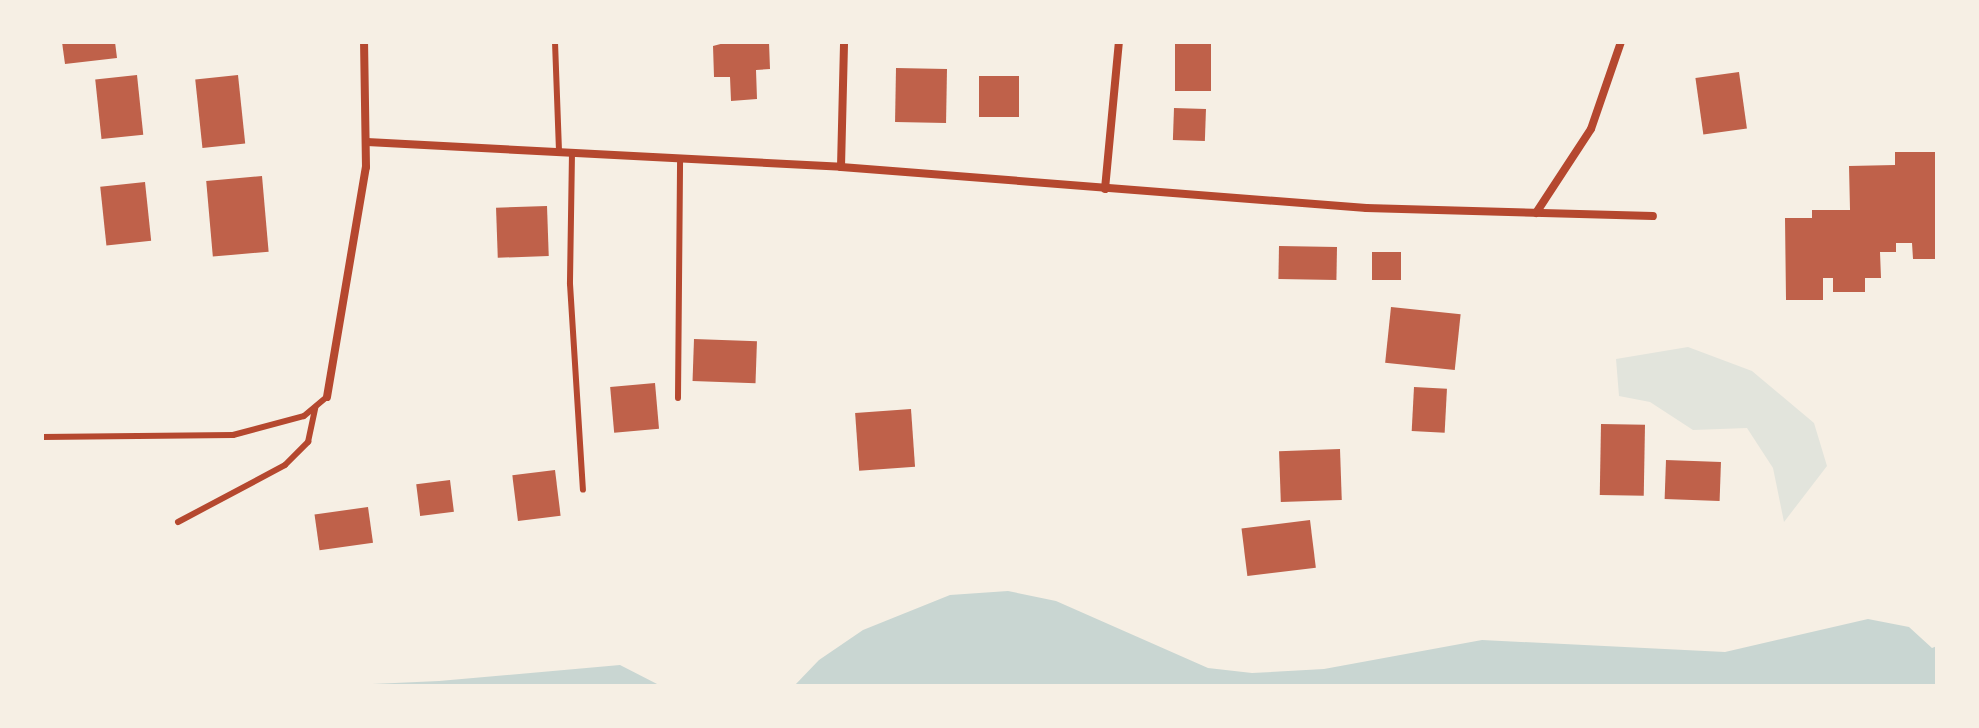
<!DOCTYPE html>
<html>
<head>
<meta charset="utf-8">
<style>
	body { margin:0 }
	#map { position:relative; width:1979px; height:728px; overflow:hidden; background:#f6efe4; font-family:"Noto Sans",sans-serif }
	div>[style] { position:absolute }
	.green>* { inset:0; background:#e2e4dc }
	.water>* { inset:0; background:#c9d6d2 }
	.building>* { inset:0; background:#bf614a; transform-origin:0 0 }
	.service>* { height:6px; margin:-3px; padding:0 3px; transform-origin:3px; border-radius:3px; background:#b5482f }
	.minor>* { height:8px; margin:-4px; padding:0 4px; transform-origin:4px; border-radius:4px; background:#b5482f }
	span { translate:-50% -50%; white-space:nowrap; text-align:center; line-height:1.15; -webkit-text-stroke:8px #f6efe4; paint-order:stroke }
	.frame { position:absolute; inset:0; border:44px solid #f6efe4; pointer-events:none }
</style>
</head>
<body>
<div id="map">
	<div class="green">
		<i style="clip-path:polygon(1688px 347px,1752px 371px,1814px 423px,1827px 466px,1784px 522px,1773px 468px,1747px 428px,1693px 430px,1650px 402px,1619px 396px,1616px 359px)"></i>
	</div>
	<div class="water">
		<i style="clip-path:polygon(1008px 591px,1056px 601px,1208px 668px,1252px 673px,1324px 669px,1482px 640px,1725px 652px,1868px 619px,1909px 627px,1932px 648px,1937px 646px,1937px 686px,794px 686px,819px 660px,863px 630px,950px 595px)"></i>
		<i style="clip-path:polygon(620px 665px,661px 686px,328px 686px,439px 681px)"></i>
	</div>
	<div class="building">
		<i style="clip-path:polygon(62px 42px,115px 42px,117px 58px,65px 64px)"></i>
		<i style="clip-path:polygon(728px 42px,769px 42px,770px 69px,756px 70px,757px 99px,731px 101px,730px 77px,714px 77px,713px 46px)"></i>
		<i style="left:1175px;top:42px;width:36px;height:49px"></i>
		<i style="left:896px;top:68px;width:51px;height:54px;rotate:1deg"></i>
		<i style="left:1739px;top:72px;width:57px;height:44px;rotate:82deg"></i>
		<i style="left:137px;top:75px;width:60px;height:42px;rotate:84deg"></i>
		<i style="left:238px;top:75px;width:69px;height:43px;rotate:84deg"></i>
		<i style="left:979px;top:76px;width:40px;height:41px"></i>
		<i style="left:1174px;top:108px;width:32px;height:32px;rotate:2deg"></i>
		<i style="clip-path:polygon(1895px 152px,1937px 152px,1937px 259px,1913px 259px,1912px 243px,1896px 243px,1896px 252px,1880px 252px,1881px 278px,1865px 278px,1865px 292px,1833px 292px,1833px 278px,1823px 278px,1823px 300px,1786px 300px,1785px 218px,1812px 218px,1812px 210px,1850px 210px,1849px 166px,1895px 165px)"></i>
		<i style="left:262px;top:176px;width:76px;height:56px;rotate:85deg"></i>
		<i style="left:145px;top:182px;width:59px;height:45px;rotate:84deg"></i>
		<i style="left:547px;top:206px;width:50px;height:51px;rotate:88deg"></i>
		<i style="left:1279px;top:246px;width:58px;height:33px;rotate:1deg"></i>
		<i style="left:1372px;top:252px;width:29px;height:28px"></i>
		<i style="left:1391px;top:307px;width:70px;height:56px;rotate:6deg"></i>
		<i style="left:694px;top:339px;width:63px;height:42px;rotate:2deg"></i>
		<i style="left:655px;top:383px;width:46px;height:45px;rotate:85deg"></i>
		<i style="left:1414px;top:387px;width:33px;height:44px;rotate:3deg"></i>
		<i style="left:911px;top:409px;width:58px;height:56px;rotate:86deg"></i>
		<i style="left:1601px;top:424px;width:44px;height:71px;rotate:1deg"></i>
		<i style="left:1340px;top:449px;width:51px;height:61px;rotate:88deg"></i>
		<i style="left:1666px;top:460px;width:55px;height:39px;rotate:2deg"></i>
		<i style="left:555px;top:470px;width:46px;height:43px;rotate:83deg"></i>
		<i style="left:450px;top:480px;width:32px;height:34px;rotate:83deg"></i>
		<i style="left:368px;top:507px;width:36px;height:54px;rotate:82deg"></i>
		<i style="left:1310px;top:520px;width:48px;height:69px;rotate:83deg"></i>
	</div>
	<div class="service">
		<i style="left:555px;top:42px;width:110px;rotate:87.9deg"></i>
		<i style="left:572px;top:153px;width:131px;rotate:90.9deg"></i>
		<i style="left:570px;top:284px;width:206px;rotate:86.4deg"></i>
		<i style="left:678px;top:398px;width:239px;rotate:-89.5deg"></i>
		<i style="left:42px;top:437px;width:191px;rotate:-0.6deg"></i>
		<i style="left:233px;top:435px;width:73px;rotate:-15deg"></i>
		<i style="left:304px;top:416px;width:30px;rotate:-40deg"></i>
		<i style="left:178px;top:522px;width:121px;rotate:-28deg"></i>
		<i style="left:285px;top:465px;width:33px;rotate:-45deg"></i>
		<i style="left:308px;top:442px;width:35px;rotate:-78deg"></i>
	</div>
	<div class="minor">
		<i style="left:367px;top:142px;width:475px;rotate:3deg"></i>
		<i style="left:841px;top:167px;width:527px;rotate:4.47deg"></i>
		<i style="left:1366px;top:208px;width:287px;rotate:1.6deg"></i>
		<i style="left:841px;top:167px;width:125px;rotate:-88.6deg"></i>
		<i style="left:1105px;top:189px;width:148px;rotate:-84.6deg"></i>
		<i style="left:1536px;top:213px;width:100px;rotate:-56.8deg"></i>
		<i style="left:1591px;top:129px;width:92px;rotate:-71deg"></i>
		<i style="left:327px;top:397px;width:233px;rotate:-80.4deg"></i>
		<i style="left:366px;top:167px;width:125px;rotate:-90.9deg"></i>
	</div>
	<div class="frame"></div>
</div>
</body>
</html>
